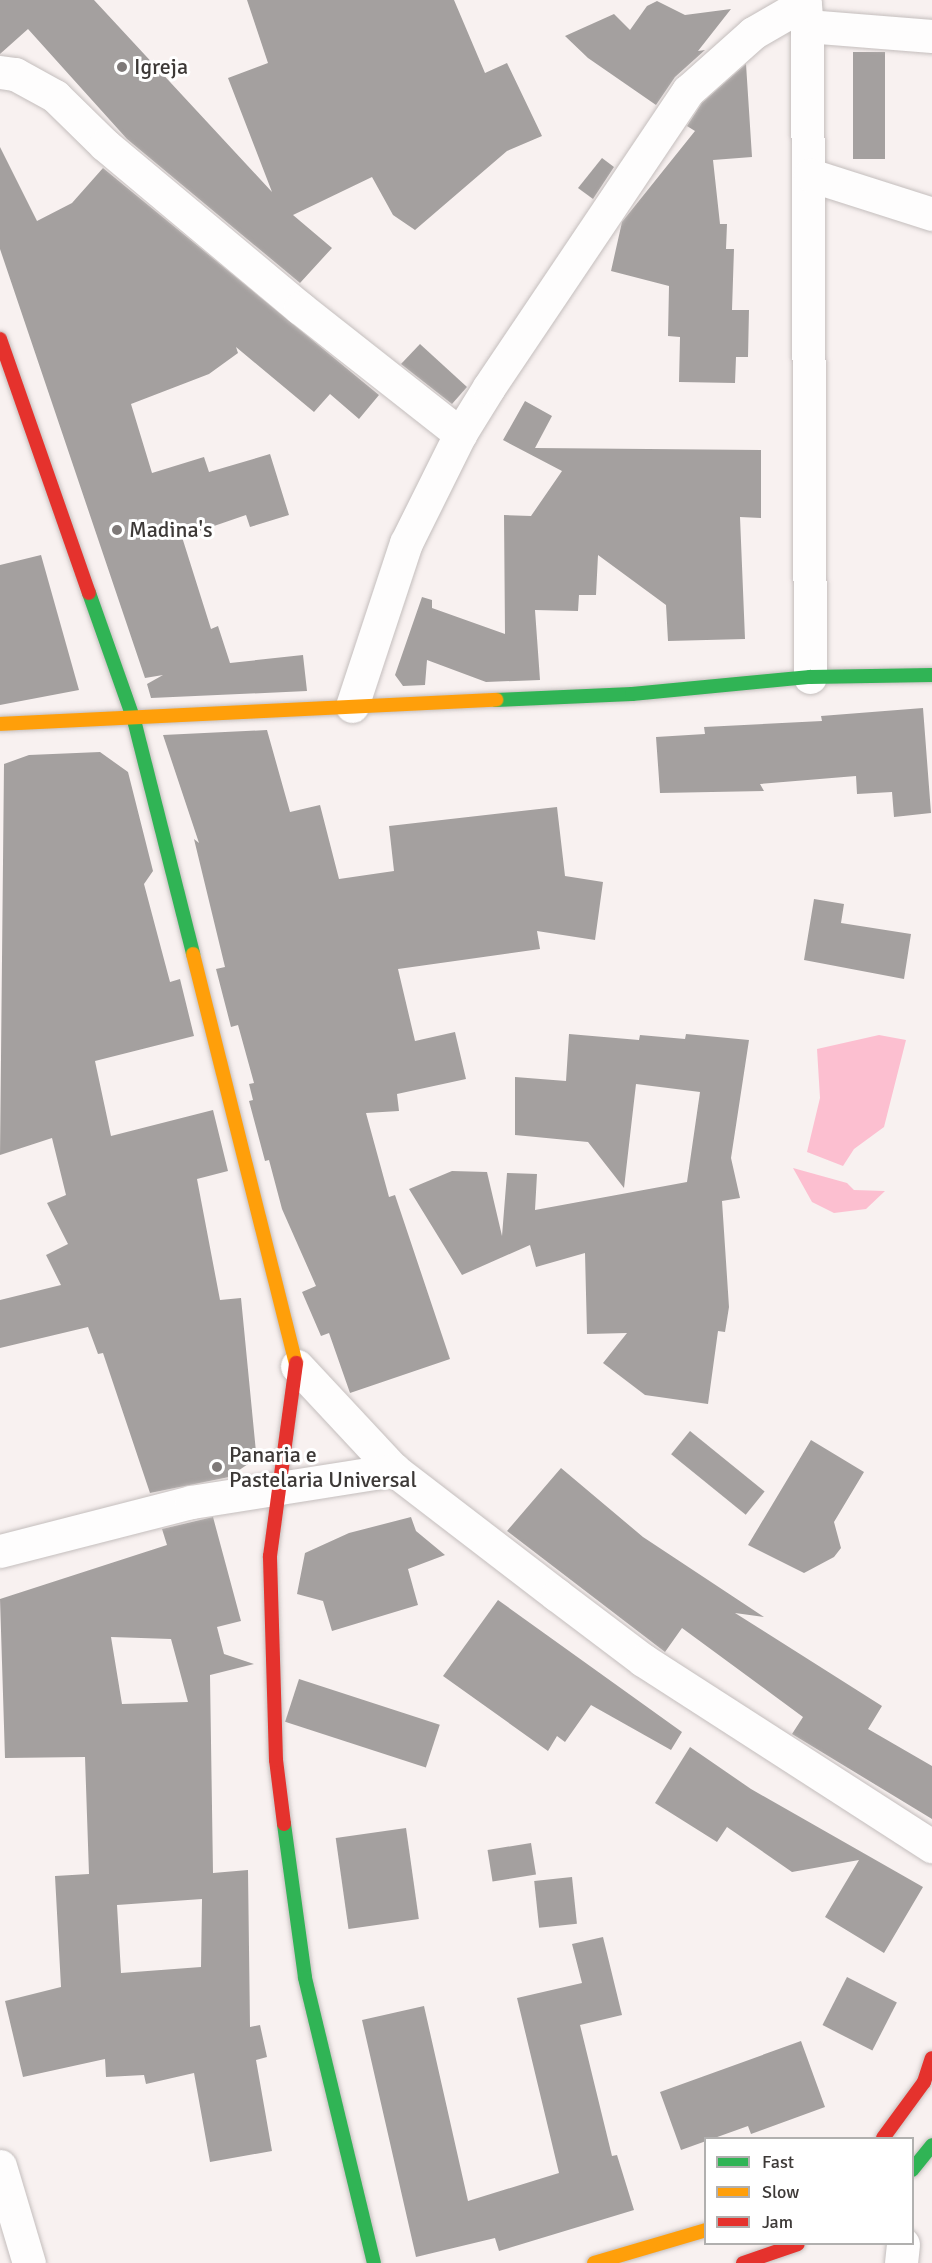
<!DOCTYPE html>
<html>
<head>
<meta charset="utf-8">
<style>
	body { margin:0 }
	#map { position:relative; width:932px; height:2263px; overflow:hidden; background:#f8f1f0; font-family:Signika,sans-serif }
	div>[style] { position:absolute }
	.water>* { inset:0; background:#fcbfd0 }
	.building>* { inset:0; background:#a4a09f; transform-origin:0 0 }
	.roads { filter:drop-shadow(0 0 2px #c4bebd) drop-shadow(0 0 2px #c4bebd) }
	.street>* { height:33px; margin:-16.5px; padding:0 16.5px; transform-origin:16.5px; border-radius:16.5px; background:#fefdfd }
	.fast>* { height:14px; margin:-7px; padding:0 7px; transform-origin:7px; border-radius:7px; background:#30b455 }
	.slow>* { height:14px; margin:-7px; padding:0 7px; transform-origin:7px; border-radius:7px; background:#ff9f0a }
	.jam>* { height:14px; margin:-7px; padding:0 7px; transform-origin:7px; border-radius:7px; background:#e5322d }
	.dots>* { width:16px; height:16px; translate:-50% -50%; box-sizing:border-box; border:3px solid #fff; border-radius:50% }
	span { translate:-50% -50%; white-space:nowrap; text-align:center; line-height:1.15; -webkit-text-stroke:6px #fff; paint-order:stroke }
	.poi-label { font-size:22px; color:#3d3937 }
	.left { translate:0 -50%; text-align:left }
	.legend { position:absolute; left:704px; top:2137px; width:210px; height:108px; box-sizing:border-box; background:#fff; border:2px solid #b1b0af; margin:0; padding:8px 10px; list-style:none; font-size:18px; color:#3d3937 }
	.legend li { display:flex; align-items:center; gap:12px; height:30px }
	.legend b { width:30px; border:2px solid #b1b0af }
</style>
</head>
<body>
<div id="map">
	<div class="water">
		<i style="clip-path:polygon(879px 1035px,906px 1040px,884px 1127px,854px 1149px,843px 1166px,807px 1152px,820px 1098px,817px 1049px)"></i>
		<i style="clip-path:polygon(793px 1168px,847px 1183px,854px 1190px,885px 1191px,866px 1209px,834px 1213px,812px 1202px)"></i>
	</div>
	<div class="building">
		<i style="clip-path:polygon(0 0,94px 0,272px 192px,228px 78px,268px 63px,247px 0,454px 0,485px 73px,507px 63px,542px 136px,507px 151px,415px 230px,393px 215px,372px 177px,293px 215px,332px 248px,300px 283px,127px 139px,28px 29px,0 54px)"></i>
		<i style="clip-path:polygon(657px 1px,685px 15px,731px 9px,698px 51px,705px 50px,675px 77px,656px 105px,588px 58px,565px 36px,614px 14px,630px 30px,647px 6px)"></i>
		<i style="left:853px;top:52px;width:32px;height:107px"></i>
		<i style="clip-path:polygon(746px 64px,752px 157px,713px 160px,720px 224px,727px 224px,726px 249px,734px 249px,732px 310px,749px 310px,748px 357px,736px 357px,735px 383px,679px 382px,680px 337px,668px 336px,669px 286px,611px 271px,622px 222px,695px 131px,687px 126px,702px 103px)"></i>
		<i style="clip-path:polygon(0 147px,37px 221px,72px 203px,103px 168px,379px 395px,359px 419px,330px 394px,314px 412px,236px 347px,238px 353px,209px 374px,131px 404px,152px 473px,204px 457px,209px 472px,270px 454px,289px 515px,250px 527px,246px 515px,182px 537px,211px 629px,218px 626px,230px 663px,303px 655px,307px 691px,151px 698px,147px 684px,163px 675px,145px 678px,0 249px)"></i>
		<i style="clip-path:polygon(602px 158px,614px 167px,593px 199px,578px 188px)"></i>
		<i style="clip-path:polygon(420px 344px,467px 387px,452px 404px,401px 364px)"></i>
		<i style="clip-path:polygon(525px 401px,552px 416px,535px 448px,761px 450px,761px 518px,740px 517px,745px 639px,668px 641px,666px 605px,598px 555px,596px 595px,579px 595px,578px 611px,535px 610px,540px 680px,486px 682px,427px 660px,425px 685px,403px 686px,395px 675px,422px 597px,432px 600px,432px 608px,505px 634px,504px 515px,531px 516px,562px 471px,503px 440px)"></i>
		<i style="clip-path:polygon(41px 555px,79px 690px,0 705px,0 565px)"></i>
		<i style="clip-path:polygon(923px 708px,931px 813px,894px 817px,892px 792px,857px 794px,856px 776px,760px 784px,764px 791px,660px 793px,656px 737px,705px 734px,704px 727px,822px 721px,821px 716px)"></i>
		<i style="clip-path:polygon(267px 730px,290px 812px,320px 805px,339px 879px,394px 871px,389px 826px,557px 807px,565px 876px,603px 882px,595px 940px,537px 931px,540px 949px,398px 969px,415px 1041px,455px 1032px,466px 1079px,397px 1094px,399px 1111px,366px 1113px,389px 1197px,395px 1195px,450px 1359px,350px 1393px,329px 1333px,321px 1336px,302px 1292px,316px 1286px,282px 1209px,269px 1160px,265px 1161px,249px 1101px,253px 1100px,249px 1084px,254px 1083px,238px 1025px,231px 1027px,216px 969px,225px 967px,194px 839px,199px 843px,163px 735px)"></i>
		<i style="clip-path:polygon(100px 752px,128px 772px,153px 871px,144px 884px,170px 982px,180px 979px,194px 1036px,95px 1061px,111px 1136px,213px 1110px,228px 1171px,197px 1179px,220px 1300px,241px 1298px,256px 1452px,251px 1462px,229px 1477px,150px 1493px,103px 1353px,98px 1354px,88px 1327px,0 1348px,0 1300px,61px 1285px,46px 1255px,68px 1244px,47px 1203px,66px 1195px,52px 1138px,0 1155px,4px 764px,29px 755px)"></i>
		<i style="clip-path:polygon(814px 899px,844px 904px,841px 923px,911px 934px,904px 979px,804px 960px)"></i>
		<i style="clip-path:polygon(569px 1034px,639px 1040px,640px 1035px,685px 1039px,686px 1034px,749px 1040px,731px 1158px,740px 1198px,722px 1201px,729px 1307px,725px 1332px,718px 1331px,708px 1404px,645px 1395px,603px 1363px,627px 1333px,587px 1334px,585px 1253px,536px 1267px,530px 1245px,462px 1275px,409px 1189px,452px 1171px,487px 1172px,502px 1236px,507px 1173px,537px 1174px,535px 1210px,687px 1182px,700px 1092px,636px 1084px,624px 1188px,588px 1142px,515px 1135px,515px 1077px,566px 1081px)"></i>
		<i style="left:690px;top:1431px;width:96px;height:30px;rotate:39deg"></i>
		<i style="clip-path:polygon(811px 1440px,864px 1472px,834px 1522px,841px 1548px,834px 1557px,804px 1573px,748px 1545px)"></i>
		<i style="clip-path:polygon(561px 1468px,643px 1537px,764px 1617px,735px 1613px,882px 1706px,868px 1729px,932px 1766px,932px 1819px,792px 1734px,803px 1717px,682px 1628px,665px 1652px,507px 1531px)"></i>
		<i style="clip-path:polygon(evenodd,213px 1517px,241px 1621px,217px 1627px,224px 1654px,254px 1664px,210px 1675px,213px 1873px,248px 1870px,250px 2027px,260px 2025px,267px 2057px,256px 2060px,272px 2151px,210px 2162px,194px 2073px,146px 2084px,144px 2075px,106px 2077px,105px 2059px,23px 2077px,5px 2001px,61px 1987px,55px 1876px,89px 1874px,85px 1757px,5px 1758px,0 1599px,167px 1545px,162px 1529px,213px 1517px,111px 1637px,171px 1639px,188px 1702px,122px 1704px,111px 1637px,213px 1517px,202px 1899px,201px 1967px,121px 1973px,117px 1905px,202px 1899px)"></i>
		<i style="clip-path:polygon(411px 1517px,416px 1531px,445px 1555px,408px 1569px,418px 1605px,332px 1631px,323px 1601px,297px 1594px,305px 1553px,349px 1533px)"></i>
		<i style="clip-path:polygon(498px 1600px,682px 1732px,671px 1750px,591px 1705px,565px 1742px,557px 1736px,548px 1751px,443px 1676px)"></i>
		<i style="left:299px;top:1679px;width:148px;height:45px;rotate:18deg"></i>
		<i style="clip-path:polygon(690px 1747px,751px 1789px,923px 1887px,884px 1953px,825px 1917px,859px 1860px,792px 1872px,727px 1827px,717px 1842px,655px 1803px)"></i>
		<i style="left:406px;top:1828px;width:92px;height:71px;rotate:82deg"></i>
		<i style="left:531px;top:1843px;width:32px;height:44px;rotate:81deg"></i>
		<i style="left:572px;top:1877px;width:47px;height:38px;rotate:84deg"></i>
		<i style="clip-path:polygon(603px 1937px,622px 2015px,580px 2025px,612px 2156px,617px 2155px,634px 2210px,499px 2251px,495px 2238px,416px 2257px,362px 2020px,424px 2006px,468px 2201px,559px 2173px,517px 1998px,582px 1983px,572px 1944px)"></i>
		<i style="left:847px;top:1977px;width:56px;height:54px;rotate:27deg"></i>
		<i style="clip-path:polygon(801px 2041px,825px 2107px,751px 2134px,748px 2126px,681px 2150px,660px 2092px)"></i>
	</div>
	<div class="roads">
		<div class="street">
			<i style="left:805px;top:5px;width:21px;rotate:85deg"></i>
			<i style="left:807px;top:26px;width:125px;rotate:4.6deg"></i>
			<i style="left:807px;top:26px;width:651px;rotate:89.74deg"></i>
			<i style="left:0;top:72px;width:15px;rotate:8deg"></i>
			<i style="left:15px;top:74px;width:46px;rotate:28.8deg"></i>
			<i style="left:55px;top:96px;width:70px;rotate:44.4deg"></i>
			<i style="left:105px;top:145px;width:254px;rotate:39.9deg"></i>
			<i style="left:300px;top:308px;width:204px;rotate:38.2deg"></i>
			<i style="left:810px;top:175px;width:128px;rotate:17.7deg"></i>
			<i style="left:352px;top:706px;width:172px;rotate:-71.7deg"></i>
			<i style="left:406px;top:543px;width:122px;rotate:-63.6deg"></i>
			<i style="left:460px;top:434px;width:55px;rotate:-58.3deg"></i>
			<i style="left:489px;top:387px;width:357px;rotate:-56.1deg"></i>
			<i style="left:688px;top:91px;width:87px;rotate:-41.7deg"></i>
			<i style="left:753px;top:33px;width:60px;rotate:-30deg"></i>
			<i style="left:297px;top:1366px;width:142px;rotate:47deg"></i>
			<i style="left:394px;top:1470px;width:205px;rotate:37.5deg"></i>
			<i style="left:557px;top:1595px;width:108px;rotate:37.1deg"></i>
			<i style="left:643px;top:1660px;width:344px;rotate:32.8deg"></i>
			<i style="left:0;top:1551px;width:197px;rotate:-14.4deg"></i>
			<i style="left:191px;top:1502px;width:206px;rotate:-9deg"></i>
			<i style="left:0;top:2166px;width:101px;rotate:73.4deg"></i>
			<i style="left:901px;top:2263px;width:19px;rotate:-84deg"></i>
		</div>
		<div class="fast">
			<i style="left:89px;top:593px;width:135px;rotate:70.5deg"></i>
			<i style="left:134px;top:720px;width:241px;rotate:75.8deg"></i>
			<i style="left:496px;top:700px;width:136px;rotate:-2.5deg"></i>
			<i style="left:632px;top:694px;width:179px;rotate:-5.5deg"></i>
			<i style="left:810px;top:677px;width:122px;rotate:-0.9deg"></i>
			<i style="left:284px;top:1824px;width:155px;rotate:82.2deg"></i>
			<i style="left:305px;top:1978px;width:293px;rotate:76.4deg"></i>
			<i style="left:912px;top:2170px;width:32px;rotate:-51deg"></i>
		</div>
		<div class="slow">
			<i style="left:0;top:724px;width:497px;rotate:-2.8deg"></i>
			<i style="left:193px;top:954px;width:422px;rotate:75.9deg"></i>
			<i style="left:594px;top:2263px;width:117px;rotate:-16.4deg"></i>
		</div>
		<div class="jam">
			<i style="left:0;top:339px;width:269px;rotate:70.7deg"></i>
			<i style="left:284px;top:1824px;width:64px;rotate:-97.1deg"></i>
			<i style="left:276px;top:1760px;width:204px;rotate:-91.7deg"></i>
			<i style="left:270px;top:1556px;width:195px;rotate:-82.3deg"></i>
			<i style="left:883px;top:2138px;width:69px;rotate:-53.8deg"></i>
			<i style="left:924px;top:2082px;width:25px;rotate:-72deg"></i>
			<i style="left:743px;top:2263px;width:58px;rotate:-19.1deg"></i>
		</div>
	</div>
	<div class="dots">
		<i style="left:122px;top:67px;background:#7e7978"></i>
		<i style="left:117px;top:530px;background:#7e7978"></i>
		<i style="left:217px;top:1467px;background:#7e7978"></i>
	</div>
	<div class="poi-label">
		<span class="left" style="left:134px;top:67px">Igreja</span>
		<span class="left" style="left:129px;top:530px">Madina's</span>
		<span class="left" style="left:229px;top:1467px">Panaria e<br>Pastelaria Universal</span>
	</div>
	<ul class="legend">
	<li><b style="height:8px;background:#30b455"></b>Fast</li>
	<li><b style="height:8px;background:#ff9f0a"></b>Slow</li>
	<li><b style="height:8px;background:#e5322d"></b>Jam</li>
	</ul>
</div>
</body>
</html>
